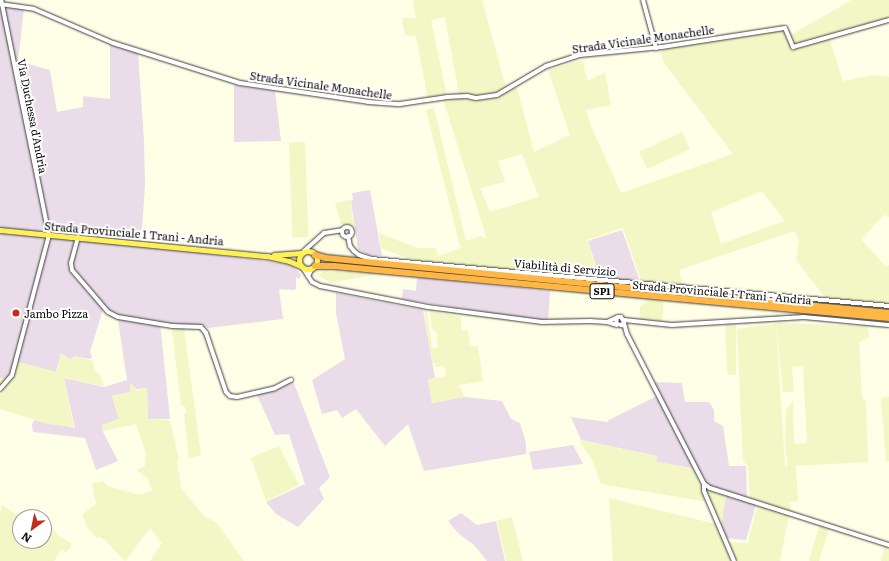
<!DOCTYPE html>
<html>
<head>
<meta charset="utf-8">
<style>
	body { margin:0 }
	#map { position:relative; width:889px; height:561px; overflow:hidden; background:#fffee7; font-family:Literata,serif }
	div>[style] { position:absolute }
	.industrial>* { inset:0; background:#eadce9 }
	.farmland>* { inset:0; background:#f3f6c5; transform-origin:0 0 }
	.roads { filter:drop-shadow(0 0 1px #3d3d3d) drop-shadow(0 0 1px #3d3d3d) }
	.minor>* { height:4px; margin:-2px; padding:0 2px; transform-origin:2px; border-radius:2px; background:#fff }
	.minor>.ring { margin:-2px; padding:0; box-sizing:content-box; background:none; border:4px solid #fff; border-radius:50% }
	.major>* { height:5px; margin:-2.5px; padding:0 2.5px; transform-origin:2.5px; border-radius:2.5px; background:#fff057 }
	.major>.ring { margin:-2.5px; padding:0; box-sizing:content-box; background:none; border:5px solid #fff057; border-radius:50% }
	.highway>* { height:5.5px; margin:-2.75px; padding:0 2.75px; transform-origin:2.75px; border-radius:2.75px; background:#feb645 }
	.dots>* { width:11px; height:11px; translate:-50% -50%; box-sizing:border-box; border:2px solid #fff; border-radius:50% }
	span { translate:-50% -50%; white-space:nowrap; text-align:center; line-height:1.15; -webkit-text-stroke:4px #fff; paint-order:stroke }
	.shield-label span { padding:1px 3px; background:#fff; border:1px solid; border-radius:3px; -webkit-text-stroke-width:0 }
	.shield-label { font-size:10px; color:#0a0a0a; font-weight:700 }
	.street-label { font-size:11px; color:#0a0a0a }
	.poi-label { font-size:11px; color:#0a0a0a }
	.left { translate:0 -50%; text-align:left }
	.north { position:absolute; left:12px; top:509px; width:40px; height:40px; box-sizing:border-box; background:#fff; border:1px solid #9d9d9d; border-radius:50%; rotate:213deg; font-size:11px; font-weight:700; line-height:16px; text-align:center; color:#0a0a0a }
	.north::after { content:''; display:block; margin:auto; width:14px; height:18px; background:#c12c1b; clip-path:polygon(50% 0,100% 100%,50% 72%,0 100%) }
</style>
</head>
<body>
<div id="map">
	<div class="industrial">
		<i style="clip-path:polygon(0 6px,24px 9px,18px 61px,50px 70px,57px 112px,83px 107px,83px 96px,110px 99px,110px 43px,138px 52px,144px 141px,145px 185px,141px 246px,276px 262px,293px 266px,301px 275px,299px 279px,296px 277px,296px 289px,293px 290px,279px 289px,283px 319px,208px 328px,204px 326px,175px 325px,160px 323px,170px 419px,148px 419px,147px 388px,136px 389px,131px 383px,130px 392px,112px 396px,119px 419px,102px 425px,103px 432px,118px 461px,96px 470px,85px 438px,33px 432px,32px 425px,34px 420px,75px 428px,64px 378px,104px 387px,127px 380px,118px 320px,110px 317px,103px 309px,90px 352px,92px 357px,90px 359px,74px 356px,70px 360px,61px 353px,56px 372px,18px 362px,12px 378px,0 378px)"></i>
		<i style="clip-path:polygon(234px 85px,275px 91px,281px 141px,234px 142px)"></i>
		<i style="clip-path:polygon(370px 190px,382px 256px,368px 255px,358px 249px,351px 201px,353px 200px,352px 193px)"></i>
		<i style="clip-path:polygon(622px 230px,640px 282px,600px 278px,588px 241px)"></i>
		<i style="clip-path:polygon(417px 277px,550px 291px,548px 321px,527px 319px,402px 299px,403px 289px,416px 291px)"></i>
		<i style="clip-path:polygon(336px 293px,423px 310px,435px 378px,428px 380px,432px 403px,464px 397px,502px 401px,511px 419px,520px 423px,526px 443px,526px 454px,424px 471px,408px 424px,385px 446px,356px 409px,342px 418px,337px 410px,322px 414px,312px 380px,345px 359px,336px 313px)"></i>
		<i style="clip-path:polygon(293px 381px,330px 477px,319px 488px,324px 499px,298px 527px,276px 514px,266px 502px,305px 484px,289px 434px,275px 435px,257px 395px,274px 390px)"></i>
		<i style="clip-path:polygon(654px 382px,682px 383px,685px 402px,709px 402px,714px 410px,714px 421px,723px 426px,729px 466px,746px 466px,747px 502px,756px 505px,746px 540px,725px 538px,720px 529px,727px 491px,708px 485px,698px 469px,656px 462px,657px 456px,581px 440px,571px 417px,607px 422px,609px 420px,659px 395px)"></i>
		<i style="clip-path:polygon(573px 445px,583px 464px,533px 470px,529px 452px)"></i>
		<i style="clip-path:polygon(461px 513px,477px 525px,496px 521px,505px 561px,487px 561px,474px 545px,459px 534px,448px 521px)"></i>
	</div>
	<div class="farmland">
		<i style="clip-path:polygon(evenodd,413px 0,482px 0,507px 91px,517px 88px,534px 152px,570px 135px,548px 70px,582px 60px,588px 81px,605px 72px,611px 105px,586px 110px,591px 126px,621px 193px,733px 154px,664px 63px,659px 48px,785px 28px,789px 36px,852px 0,889px 0,889px 22px,829px 37px,843px 81px,873px 75px,889px 77px,889px 217px,885px 214px,861px 239px,886px 267px,889px 265px,889px 306px,827px 300px,796px 260px,799px 240px,794px 231px,679px 270px,683px 287px,642px 283px,623px 228px,587px 240px,600px 279px,420px 263px,381px 248px,379px 233px,417px 248px,436px 248px,438px 256px,467px 246px,460px 247px,426px 110px,434px 108px,466px 241px,481px 236px,487px 239px,443px 99px,428px 100px,416px 36px,405px 35px,402px 18px,416px 18px,413px 0,445px 17px,459px 95px,447px 96px,431px 20px,445px 17px,413px 0,522px 154px,539px 197px,490px 212px,480px 188px,505px 182px,498px 161px,522px 154px,413px 0,762px 191px,785px 221px,721px 244px,711px 212px,762px 191px)"></i>
		<i style="left:682px;top:132px;width:19px;height:47px;rotate:65deg"></i>
		<i style="left:305px;top:142px;width:95px;height:16px;rotate:88deg"></i>
		<i style="clip-path:polygon(350px 200px,354px 226px,341px 224px,335px 203px)"></i>
		<i style="clip-path:polygon(323px 271px,378px 274px,329px 283px,328px 281px,319px 276px)"></i>
		<i style="clip-path:polygon(647px 299px,664px 301px,662px 321px,640px 319px,640px 306px,647px 302px)"></i>
		<i style="clip-path:polygon(424px 310px,427px 310px,432px 348px,438px 347px,436px 332px,432px 329px,430px 311px,461px 317px,461px 330px,468px 330px,470px 346px,478px 346px,483px 381px,459px 385px,464px 397px,432px 403px,428px 380px,446px 376px,444px 366px,436px 367px,435px 363px,432px 363px)"></i>
		<i style="clip-path:polygon(776px 323px,867px 326px,870px 337px,859px 342px,862px 398px,865px 399px,866px 404px,868px 462px,792px 466px,796px 466px,798px 501px,789px 502px,791px 512px,750px 498px,748px 466px,743px 461px,737px 329px,776px 324px,785px 466px,788px 466px,785px 445px,786px 410px,793px 401px,794px 444px,807px 443px,803px 366px,792px 367px,794px 392px,783px 392px)"></i>
		<i style="clip-path:polygon(725px 324px,736px 324px,736px 375px,729px 375px,727px 370px)"></i>
		<i style="clip-path:polygon(174px 327px,184px 329px,201px 455px,189px 459px,184px 414px,186px 414px,185px 406px,181px 405px,172px 329px)"></i>
		<i style="clip-path:polygon(61px 353px,70px 361px,74px 356px,93px 361px,95px 371px,100px 375px,104px 386px,64px 378px,74px 427px,48px 424px,0 409px,0 378px,12px 378px,18px 362px,57px 372px)"></i>
		<i style="clip-path:polygon(131px 383px,136px 390px,147px 388px,148px 419px,170px 420px,179px 461px,177px 461px,181px 488px,204px 516px,216px 522px,244px 561px,150px 561px,162px 543px,150px 528px,125px 561px,106px 541px,100px 537px,97px 538px,87px 527px,83px 517px,84px 513px,96px 504px,92px 484px,103px 481px,108px 486px,139px 495px,152px 491px,148px 479px,137px 470px,145px 466px,146px 453px,136px 424px,103px 431px,102px 425px,119px 419px,112px 396px,130px 392px)"></i>
		<i style="clip-path:polygon(889px 397px,889px 461px,886px 462px,881px 398px)"></i>
		<i style="clip-path:polygon(579px 440px,657px 456px,657px 462px,695px 469px,707px 500px,703px 501px,601px 484px,592px 460px)"></i>
		<i style="clip-path:polygon(279px 446px,299px 485px,266px 501px,251px 458px)"></i>
		<i style="clip-path:polygon(707px 487px,726px 494px,722px 522px,718px 524px,705px 489px)"></i>
		<i style="clip-path:polygon(609px 498px,716px 524px,723px 542px,748px 543px,757px 506px,789px 514px,780px 561px,613px 561px)"></i>
		<i style="clip-path:polygon(2px 505px,20px 517px,20px 541px,44px 541px,44px 526px,48px 522px,58px 535px,71px 543px,71px 547px,66px 552px,61px 550px,54px 561px,0 561px,0 514px)"></i>
		<i style="left:512px;top:517px;width:45px;height:16px;rotate:76deg"></i>
		<i style="left:820px;top:524px;width:10px;height:38px;rotate:17deg"></i>
		<i style="clip-path:polygon(885px 545px,889px 546px,889px 561px,881px 561px)"></i>
	</div>
	<div class="roads">
		<div class="minor">
			<i style="left:643px;top:0;width:50px;rotate:74.8deg"></i>
			<i style="left:0;top:4px;width:34px;rotate:8deg"></i>
			<i style="left:34px;top:9px;width:86px;rotate:23.3deg"></i>
			<i style="left:113px;top:43px;width:133px;rotate:17.5deg"></i>
			<i style="left:240px;top:83px;width:129px;rotate:8.4deg"></i>
			<i style="left:368px;top:102px;width:32px;rotate:4deg"></i>
			<i style="left:400px;top:104px;width:48px;rotate:-8.5deg"></i>
			<i style="left:447px;top:97px;width:20px;rotate:-3deg"></i>
			<i style="left:467px;top:96px;width:9px;rotate:13deg"></i>
			<i style="left:476px;top:98px;width:21px;rotate:-8deg"></i>
			<i style="left:497px;top:95px;width:57px;rotate:-30.6deg"></i>
			<i style="left:546px;top:66px;width:36px;rotate:-18deg"></i>
			<i style="left:580px;top:55px;width:82px;rotate:-5.6deg"></i>
			<i style="left:662px;top:47px;width:124px;rotate:-8.8deg"></i>
			<i style="left:785px;top:28px;width:21px;rotate:67deg"></i>
			<i style="left:793px;top:47px;width:100px;rotate:-15.7deg"></i>
			<i class="ring" style="left:342px;top:227px;width:6px;height:6px"></i>
			<i style="left:348px;top:236px;width:10px;rotate:79deg"></i>
			<i style="left:350px;top:246px;width:6px;rotate:51deg"></i>
			<i style="left:354px;top:251px;width:6px;rotate:39deg"></i>
			<i style="left:359px;top:255px;width:13px;rotate:18deg"></i>
			<i style="left:371px;top:259px;width:520px;rotate:5.18deg"></i>
			<i style="left:78px;top:237px;width:27px;rotate:105deg"></i>
			<i style="left:71px;top:263px;width:7px;rotate:82deg"></i>
			<i style="left:72px;top:270px;width:55px;rotate:49.4deg"></i>
			<i style="left:108px;top:312px;width:11px;rotate:27deg"></i>
			<i style="left:118px;top:317px;width:55px;rotate:9.5deg"></i>
			<i style="left:172px;top:326px;width:29px;rotate:2deg"></i>
			<i style="left:201px;top:327px;width:8px;rotate:50deg"></i>
			<i style="left:206px;top:333px;width:62px;rotate:71.3deg"></i>
			<i style="left:226px;top:392px;width:6px;rotate:45deg"></i>
			<i style="left:230px;top:396px;width:7px;rotate:8deg"></i>
			<i style="left:237px;top:397px;width:39px;rotate:-13deg"></i>
			<i style="left:275px;top:388px;width:18px;rotate:-27deg"></i>
			<i style="left:304px;top:251px;width:27px;rotate:-42deg"></i>
			<i style="left:324px;top:233px;width:18px;rotate:-9deg"></i>
			<i style="left:303px;top:268px;width:17px;rotate:57deg"></i>
			<i style="left:312px;top:282px;width:9px;rotate:27deg"></i>
			<i style="left:320px;top:286px;width:110px;rotate:11deg"></i>
			<i style="left:428px;top:307px;width:115px;rotate:7.5deg"></i>
			<i style="left:542px;top:322px;width:48px;rotate:-1.2deg"></i>
			<i style="left:590px;top:321px;width:17px;rotate:3deg"></i>
			<i style="left:607px;top:322px;width:10px;rotate:17deg"></i>
			<i style="left:308px;top:276px;width:9px;rotate:-63deg"></i>
			<i style="left:624px;top:320px;width:48px;rotate:5.9deg"></i>
			<i style="left:672px;top:325px;width:132px;rotate:-3.5deg"></i>
			<i style="left:804px;top:317px;width:85px;rotate:5.4deg"></i>
			<i style="left:607px;top:322px;width:12px;rotate:-24deg"></i>
			<i style="left:618px;top:317px;width:3px"></i>
			<i style="left:621px;top:317px;width:6px;rotate:59deg"></i>
			<i style="left:624px;top:322px;width:4px;rotate:124deg"></i>
			<i style="left:622px;top:325px;width:6px;rotate:-171deg"></i>
			<i style="left:616px;top:324px;width:6px;rotate:-81deg"></i>
			<i style="left:624px;top:323px;width:11px;rotate:75deg"></i>
			<i style="left:627px;top:334px;width:169px;rotate:62.8deg"></i>
			<i style="left:704px;top:484px;width:7px;rotate:34deg"></i>
			<i style="left:710px;top:488px;width:188px;rotate:17.7deg"></i>
			<i style="left:0;top:389px;width:18px;rotate:-49deg"></i>
			<i style="left:12px;top:375px;width:145px;rotate:-75.2deg"></i>
			<i style="left:49px;top:235px;width:240px;rotate:-101.5deg"></i>
			<i style="left:704px;top:484px;width:7px;rotate:90deg"></i>
			<i style="left:704px;top:491px;width:76px;rotate:66.8deg"></i>
		</div>
		<div class="major">
			<i style="left:0;top:230px;width:268px;rotate:5.6deg"></i>
			<i style="left:267px;top:256px;width:23px;rotate:13deg"></i>
			<i style="left:289px;top:261px;width:13px;rotate:23deg"></i>
			<i class="ring" style="left:299px;top:251px;width:13px;height:13px"></i>
			<i style="left:274px;top:255px;width:27px;rotate:-4deg"></i>
		</div>
		<div class="highway">
			<i style="left:315px;top:255px;width:11px;rotate:15deg"></i>
			<i style="left:326px;top:258px;width:566px;rotate:5.58deg"></i>
			<i style="left:315px;top:266px;width:19px"></i>
			<i style="left:334px;top:266px;width:557px;rotate:5.35deg"></i>
		</div>
	</div>
	<div class="dots">
		<i style="left:16px;top:313px;background:#c12c1b"></i>
	</div>
	<div class="shield-label">
		<span style="left:602px;top:291px">SP1</span>
	</div>
	<div class="street-label">
		<span style="left:643px;top:39px;rotate:-8deg">Strada Vicinale Monachelle</span>
		<span style="left:321px;top:85px;rotate:8deg">Strada Vicinale Monachelle</span>
		<span style="left:33px;top:116px;rotate:79deg">Via Duchessa d'Andria</span>
		<span style="left:134px;top:233px;rotate:5deg">Strada Provinciale 1 Trani - Andria</span>
		<span style="left:565px;top:267px;rotate:5deg">Viabilità di Servizio</span>
		<span style="left:722px;top:292px;rotate:5deg">Strada Provinciale 1 Trani - Andria</span>
	</div>
	<div class="poi-label">
		<span class="left" style="left:24px;top:313px">Jambo Pizza</span>
	</div>
	<div class="north">N</div>
</div>
</body>
</html>
